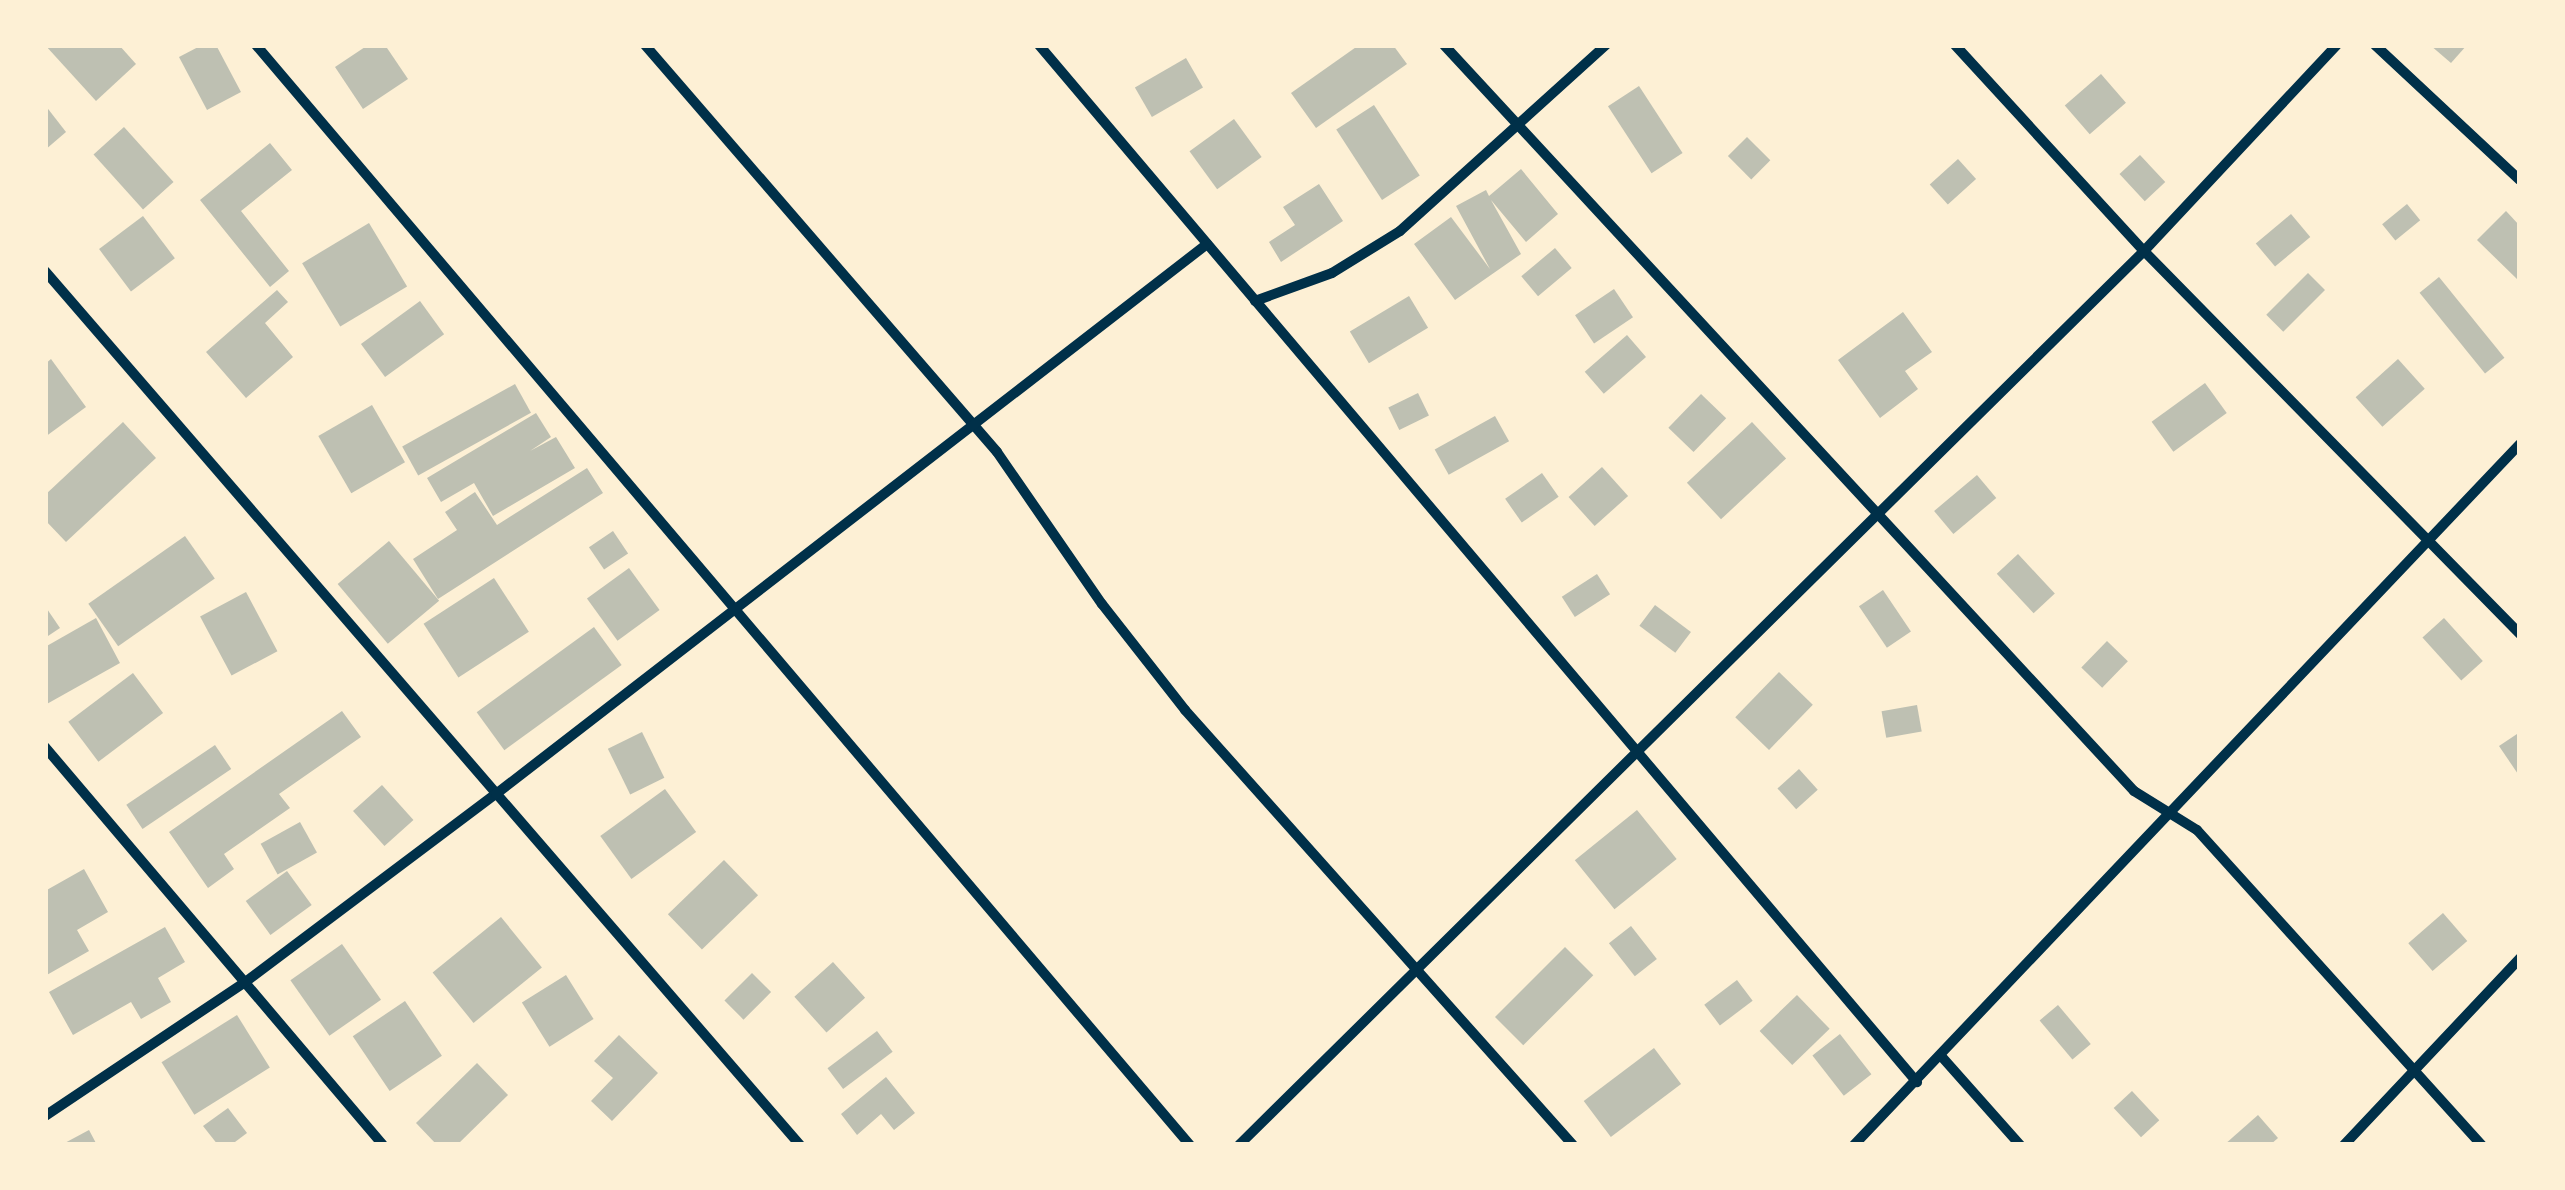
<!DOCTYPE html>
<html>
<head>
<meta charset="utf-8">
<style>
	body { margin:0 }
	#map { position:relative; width:2565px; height:1190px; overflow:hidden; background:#fdf0d5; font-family:Signika,sans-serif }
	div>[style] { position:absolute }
	.building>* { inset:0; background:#bec0b2; transform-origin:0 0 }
	.minor>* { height:10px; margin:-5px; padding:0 5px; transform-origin:5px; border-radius:5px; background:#003049 }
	span { translate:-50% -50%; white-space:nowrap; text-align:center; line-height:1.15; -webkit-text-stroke:9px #fdf0d5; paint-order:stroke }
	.frame { position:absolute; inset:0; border:48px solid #fdf0d5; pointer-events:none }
</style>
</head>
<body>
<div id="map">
	<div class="building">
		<i style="clip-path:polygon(45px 45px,119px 45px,136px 64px,96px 101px)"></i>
		<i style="clip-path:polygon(202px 45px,216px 45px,241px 92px,207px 110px,179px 57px)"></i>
		<i style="clip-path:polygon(368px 45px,385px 45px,408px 79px,363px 109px,335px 67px)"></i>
		<i style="clip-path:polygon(1359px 45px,1393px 45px,1407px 64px,1316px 128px,1291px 93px)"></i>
		<i style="clip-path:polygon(2430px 45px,2467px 45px,2451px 63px)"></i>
		<i style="left:1186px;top:58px;width:34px;height:59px;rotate:60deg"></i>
		<i style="left:2101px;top:74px;width:38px;height:48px;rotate:49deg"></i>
		<i style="left:1639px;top:86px;width:80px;height:37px;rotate:57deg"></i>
		<i style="clip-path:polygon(45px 105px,66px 132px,45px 150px)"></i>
		<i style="left:1374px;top:105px;width:84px;height:45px;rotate:57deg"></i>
		<i style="left:1234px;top:119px;width:47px;height:55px;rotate:54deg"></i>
		<i style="left:124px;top:127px;width:74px;height:41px;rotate:48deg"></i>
		<i style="left:1747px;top:137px;width:33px;height:27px;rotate:45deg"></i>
		<i style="clip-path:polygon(270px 143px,292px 170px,241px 211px,289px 271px,270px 287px,200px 200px)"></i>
		<i style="left:2140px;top:155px;width:37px;height:28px;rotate:47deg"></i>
		<i style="left:1958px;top:159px;width:27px;height:38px;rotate:48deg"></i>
		<i style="clip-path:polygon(1521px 169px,1558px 214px,1526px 242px,1491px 200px,1521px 254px,1455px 300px,1414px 244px,1451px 217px,1490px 269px,1456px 206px,1486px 190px,1489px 196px)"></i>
		<i style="clip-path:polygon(1319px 184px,1343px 221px,1281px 262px,1269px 242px,1295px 225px,1283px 207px)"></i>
		<i style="left:2407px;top:204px;width:21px;height:32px;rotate:51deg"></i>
		<i style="clip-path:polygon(2506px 211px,2520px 226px,2518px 280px,2477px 240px)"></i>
		<i style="left:2291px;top:214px;width:30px;height:46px;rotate:50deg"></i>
		<i style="left:143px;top:216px;width:53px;height:55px;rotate:53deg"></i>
		<i style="left:369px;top:223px;width:74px;height:78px;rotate:59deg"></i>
		<i style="left:1555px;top:248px;width:26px;height:44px;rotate:50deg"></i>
		<i style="left:2308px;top:273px;width:24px;height:59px;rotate:45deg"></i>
		<i style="left:2439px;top:277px;width:104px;height:25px;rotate:51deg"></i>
		<i style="left:1614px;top:289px;width:34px;height:47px;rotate:56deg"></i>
		<i style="clip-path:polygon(277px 290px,288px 302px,265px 323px,293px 357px,246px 398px,206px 352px)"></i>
		<i style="left:1409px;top:296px;width:37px;height:69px;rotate:59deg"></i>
		<i style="left:420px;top:301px;width:41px;height:73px;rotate:54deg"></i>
		<i style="clip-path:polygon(1903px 312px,1932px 352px,1905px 371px,1918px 389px,1880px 418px,1838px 360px)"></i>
		<i style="left:1627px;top:335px;width:29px;height:56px;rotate:49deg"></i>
		<i style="clip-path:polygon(51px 359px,86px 407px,45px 437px,45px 364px)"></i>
		<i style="left:2398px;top:359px;width:40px;height:57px;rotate:48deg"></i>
		<i style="left:2205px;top:383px;width:37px;height:66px;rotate:54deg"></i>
		<i style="left:515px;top:384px;width:33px;height:129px;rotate:61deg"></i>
		<i style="left:1418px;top:393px;width:25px;height:33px;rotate:64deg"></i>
		<i style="left:1701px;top:394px;width:35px;height:47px;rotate:44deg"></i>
		<i style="left:372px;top:405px;width:66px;height:62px;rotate:60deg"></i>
		<i style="clip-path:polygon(536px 413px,551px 437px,530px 451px,556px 437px,575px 468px,493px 516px,474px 483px,441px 502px,427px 478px)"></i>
		<i style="left:1495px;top:416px;width:29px;height:69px;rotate:61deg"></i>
		<i style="clip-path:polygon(123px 422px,156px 458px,66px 542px,45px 520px,45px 495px)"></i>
		<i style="left:1752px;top:422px;width:50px;height:89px;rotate:47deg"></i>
		<i style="left:1602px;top:467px;width:39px;height:45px;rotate:48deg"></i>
		<i style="clip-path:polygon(587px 468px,603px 493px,438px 599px,413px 559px,457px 530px,445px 512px,475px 492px,497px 525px)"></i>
		<i style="left:1542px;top:473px;width:29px;height:45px;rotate:55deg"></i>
		<i style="left:1977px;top:475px;width:30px;height:56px;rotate:50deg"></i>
		<i style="left:613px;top:531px;width:27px;height:29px;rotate:56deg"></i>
		<i style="left:185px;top:536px;width:52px;height:118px;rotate:55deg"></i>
		<i style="left:389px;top:541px;width:78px;height:67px;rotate:50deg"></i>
		<i style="left:2018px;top:554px;width:54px;height:29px;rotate:47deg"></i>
		<i style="left:629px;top:568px;width:52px;height:52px;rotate:54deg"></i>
		<i style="left:1597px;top:574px;width:24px;height:42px;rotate:57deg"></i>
		<i style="left:494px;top:578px;width:64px;height:84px;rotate:57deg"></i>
		<i style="left:1883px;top:590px;width:50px;height:29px;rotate:56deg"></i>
		<i style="left:246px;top:592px;width:67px;height:52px;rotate:62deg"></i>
		<i style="left:1655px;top:605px;width:45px;height:26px;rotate:37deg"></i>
		<i style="clip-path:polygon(45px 606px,60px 628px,45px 638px)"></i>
		<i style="clip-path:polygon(96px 618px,120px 663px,45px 705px,45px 647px)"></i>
		<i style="left:2444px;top:618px;width:58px;height:29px;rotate:48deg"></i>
		<i style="left:594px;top:627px;width:47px;height:145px;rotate:54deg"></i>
		<i style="left:2107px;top:641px;width:29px;height:37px;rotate:44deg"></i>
		<i style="left:1779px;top:672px;width:47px;height:63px;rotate:44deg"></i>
		<i style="left:133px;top:673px;width:50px;height:81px;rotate:53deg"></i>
		<i style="left:1917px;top:705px;width:27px;height:36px;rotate:80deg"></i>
		<i style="clip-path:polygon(342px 711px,361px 737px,279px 794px,290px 808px,224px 854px,234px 869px,208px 888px,169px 832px)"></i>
		<i style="left:642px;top:732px;width:51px;height:38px;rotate:64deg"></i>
		<i style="clip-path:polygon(2520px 732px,2520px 777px,2499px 746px)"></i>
		<i style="left:215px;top:745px;width:29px;height:107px;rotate:56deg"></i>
		<i style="left:1799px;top:769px;width:28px;height:29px;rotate:48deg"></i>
		<i style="left:382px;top:785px;width:47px;height:39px;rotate:48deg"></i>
		<i style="left:665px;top:789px;width:53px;height:80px;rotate:54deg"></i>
		<i style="left:1637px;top:810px;width:63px;height:80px;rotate:51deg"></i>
		<i style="left:300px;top:822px;width:35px;height:45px;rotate:61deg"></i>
		<i style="left:724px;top:860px;width:49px;height:78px;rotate:46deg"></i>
		<i style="clip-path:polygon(84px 869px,108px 912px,77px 930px,89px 951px,45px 976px,45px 891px)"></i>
		<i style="left:287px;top:871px;width:42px;height:51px;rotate:54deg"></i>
		<i style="left:2443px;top:913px;width:37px;height:46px;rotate:49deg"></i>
		<i style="left:501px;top:917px;width:65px;height:88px;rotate:51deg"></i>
		<i style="left:1631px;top:926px;width:42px;height:28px;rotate:52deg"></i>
		<i style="clip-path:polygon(165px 927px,185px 962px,158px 978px,171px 1002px,141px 1019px,131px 1002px,73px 1035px,49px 992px)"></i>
		<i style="left:342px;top:944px;width:68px;height:63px;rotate:55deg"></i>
		<i style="left:1565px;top:947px;width:40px;height:99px;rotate:45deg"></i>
		<i style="left:833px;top:962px;width:48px;height:52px;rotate:48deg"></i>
		<i style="left:752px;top:973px;width:27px;height:39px;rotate:45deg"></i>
		<i style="left:566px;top:975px;width:52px;height:52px;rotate:58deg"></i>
		<i style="left:1737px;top:980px;width:26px;height:41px;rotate:53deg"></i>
		<i style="left:1797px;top:995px;width:47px;height:52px;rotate:46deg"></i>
		<i style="left:405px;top:1001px;width:66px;height:63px;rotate:56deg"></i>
		<i style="left:2058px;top:1005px;width:51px;height:24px;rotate:50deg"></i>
		<i style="left:237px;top:1015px;width:62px;height:89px;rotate:58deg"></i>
		<i style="left:877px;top:1031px;width:26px;height:62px;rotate:53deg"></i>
		<i style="left:1840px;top:1034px;width:51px;height:35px;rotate:52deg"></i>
		<i style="clip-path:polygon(619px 1035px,658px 1073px,612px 1121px,591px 1101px,613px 1078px,594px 1061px)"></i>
		<i style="left:1654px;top:1048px;width:45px;height:88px;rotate:53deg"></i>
		<i style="clip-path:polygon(477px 1063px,508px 1095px,457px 1145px,437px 1145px,416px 1123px)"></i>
		<i style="clip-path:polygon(886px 1077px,915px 1113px,894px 1130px,881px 1114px,857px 1135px,841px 1114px)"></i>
		<i style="left:2132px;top:1091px;width:40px;height:25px;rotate:47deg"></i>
		<i style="clip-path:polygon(228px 1108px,247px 1133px,231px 1145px,218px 1145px,203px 1126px)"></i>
		<i style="clip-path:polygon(2258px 1115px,2278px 1138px,2270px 1145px,2224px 1145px)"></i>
		<i style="clip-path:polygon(89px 1130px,97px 1145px,61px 1145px)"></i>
	</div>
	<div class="minor">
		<i style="left:256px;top:45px;width:1443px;rotate:49.67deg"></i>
		<i style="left:645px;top:45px;width:538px;rotate:49.14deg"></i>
		<i style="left:997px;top:452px;width:185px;rotate:55.4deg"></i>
		<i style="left:1102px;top:604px;width:135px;rotate:51.9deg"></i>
		<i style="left:1185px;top:710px;width:583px;rotate:48.27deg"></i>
		<i style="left:1039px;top:45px;width:1359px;rotate:49.75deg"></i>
		<i style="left:1444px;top:45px;width:1016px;rotate:47.23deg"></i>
		<i style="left:2134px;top:791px;width:74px;rotate:31.8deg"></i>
		<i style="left:2197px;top:830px;width:425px;rotate:47.9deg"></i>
		<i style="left:1955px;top:45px;width:280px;rotate:47.5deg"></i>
		<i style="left:2144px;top:251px;width:537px;rotate:45.53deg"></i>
		<i style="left:2375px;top:45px;width:198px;rotate:43deg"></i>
		<i style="left:45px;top:271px;width:1155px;rotate:49.18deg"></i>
		<i style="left:1255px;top:301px;width:82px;rotate:-20deg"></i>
		<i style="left:1332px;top:273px;width:80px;rotate:-31.7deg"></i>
		<i style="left:1400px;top:231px;width:278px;rotate:-42.1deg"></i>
		<i style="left:45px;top:747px;width:522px;rotate:49.66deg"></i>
		<i style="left:1942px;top:1057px;width:118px;rotate:48.4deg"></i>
		<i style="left:45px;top:1116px;width:239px;rotate:-33.8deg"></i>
		<i style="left:244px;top:983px;width:315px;rotate:-36.9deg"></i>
		<i style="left:496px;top:794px;width:899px;rotate:-37.72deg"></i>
		<i style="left:1239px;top:1145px;width:1272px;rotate:-44.65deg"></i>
		<i style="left:2144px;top:251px;width:282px;rotate:-46.9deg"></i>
		<i style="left:1854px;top:1145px;width:967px;rotate:-46.47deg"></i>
		<i style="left:2344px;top:1145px;width:257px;rotate:-46.7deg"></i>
	</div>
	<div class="frame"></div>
</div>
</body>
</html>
